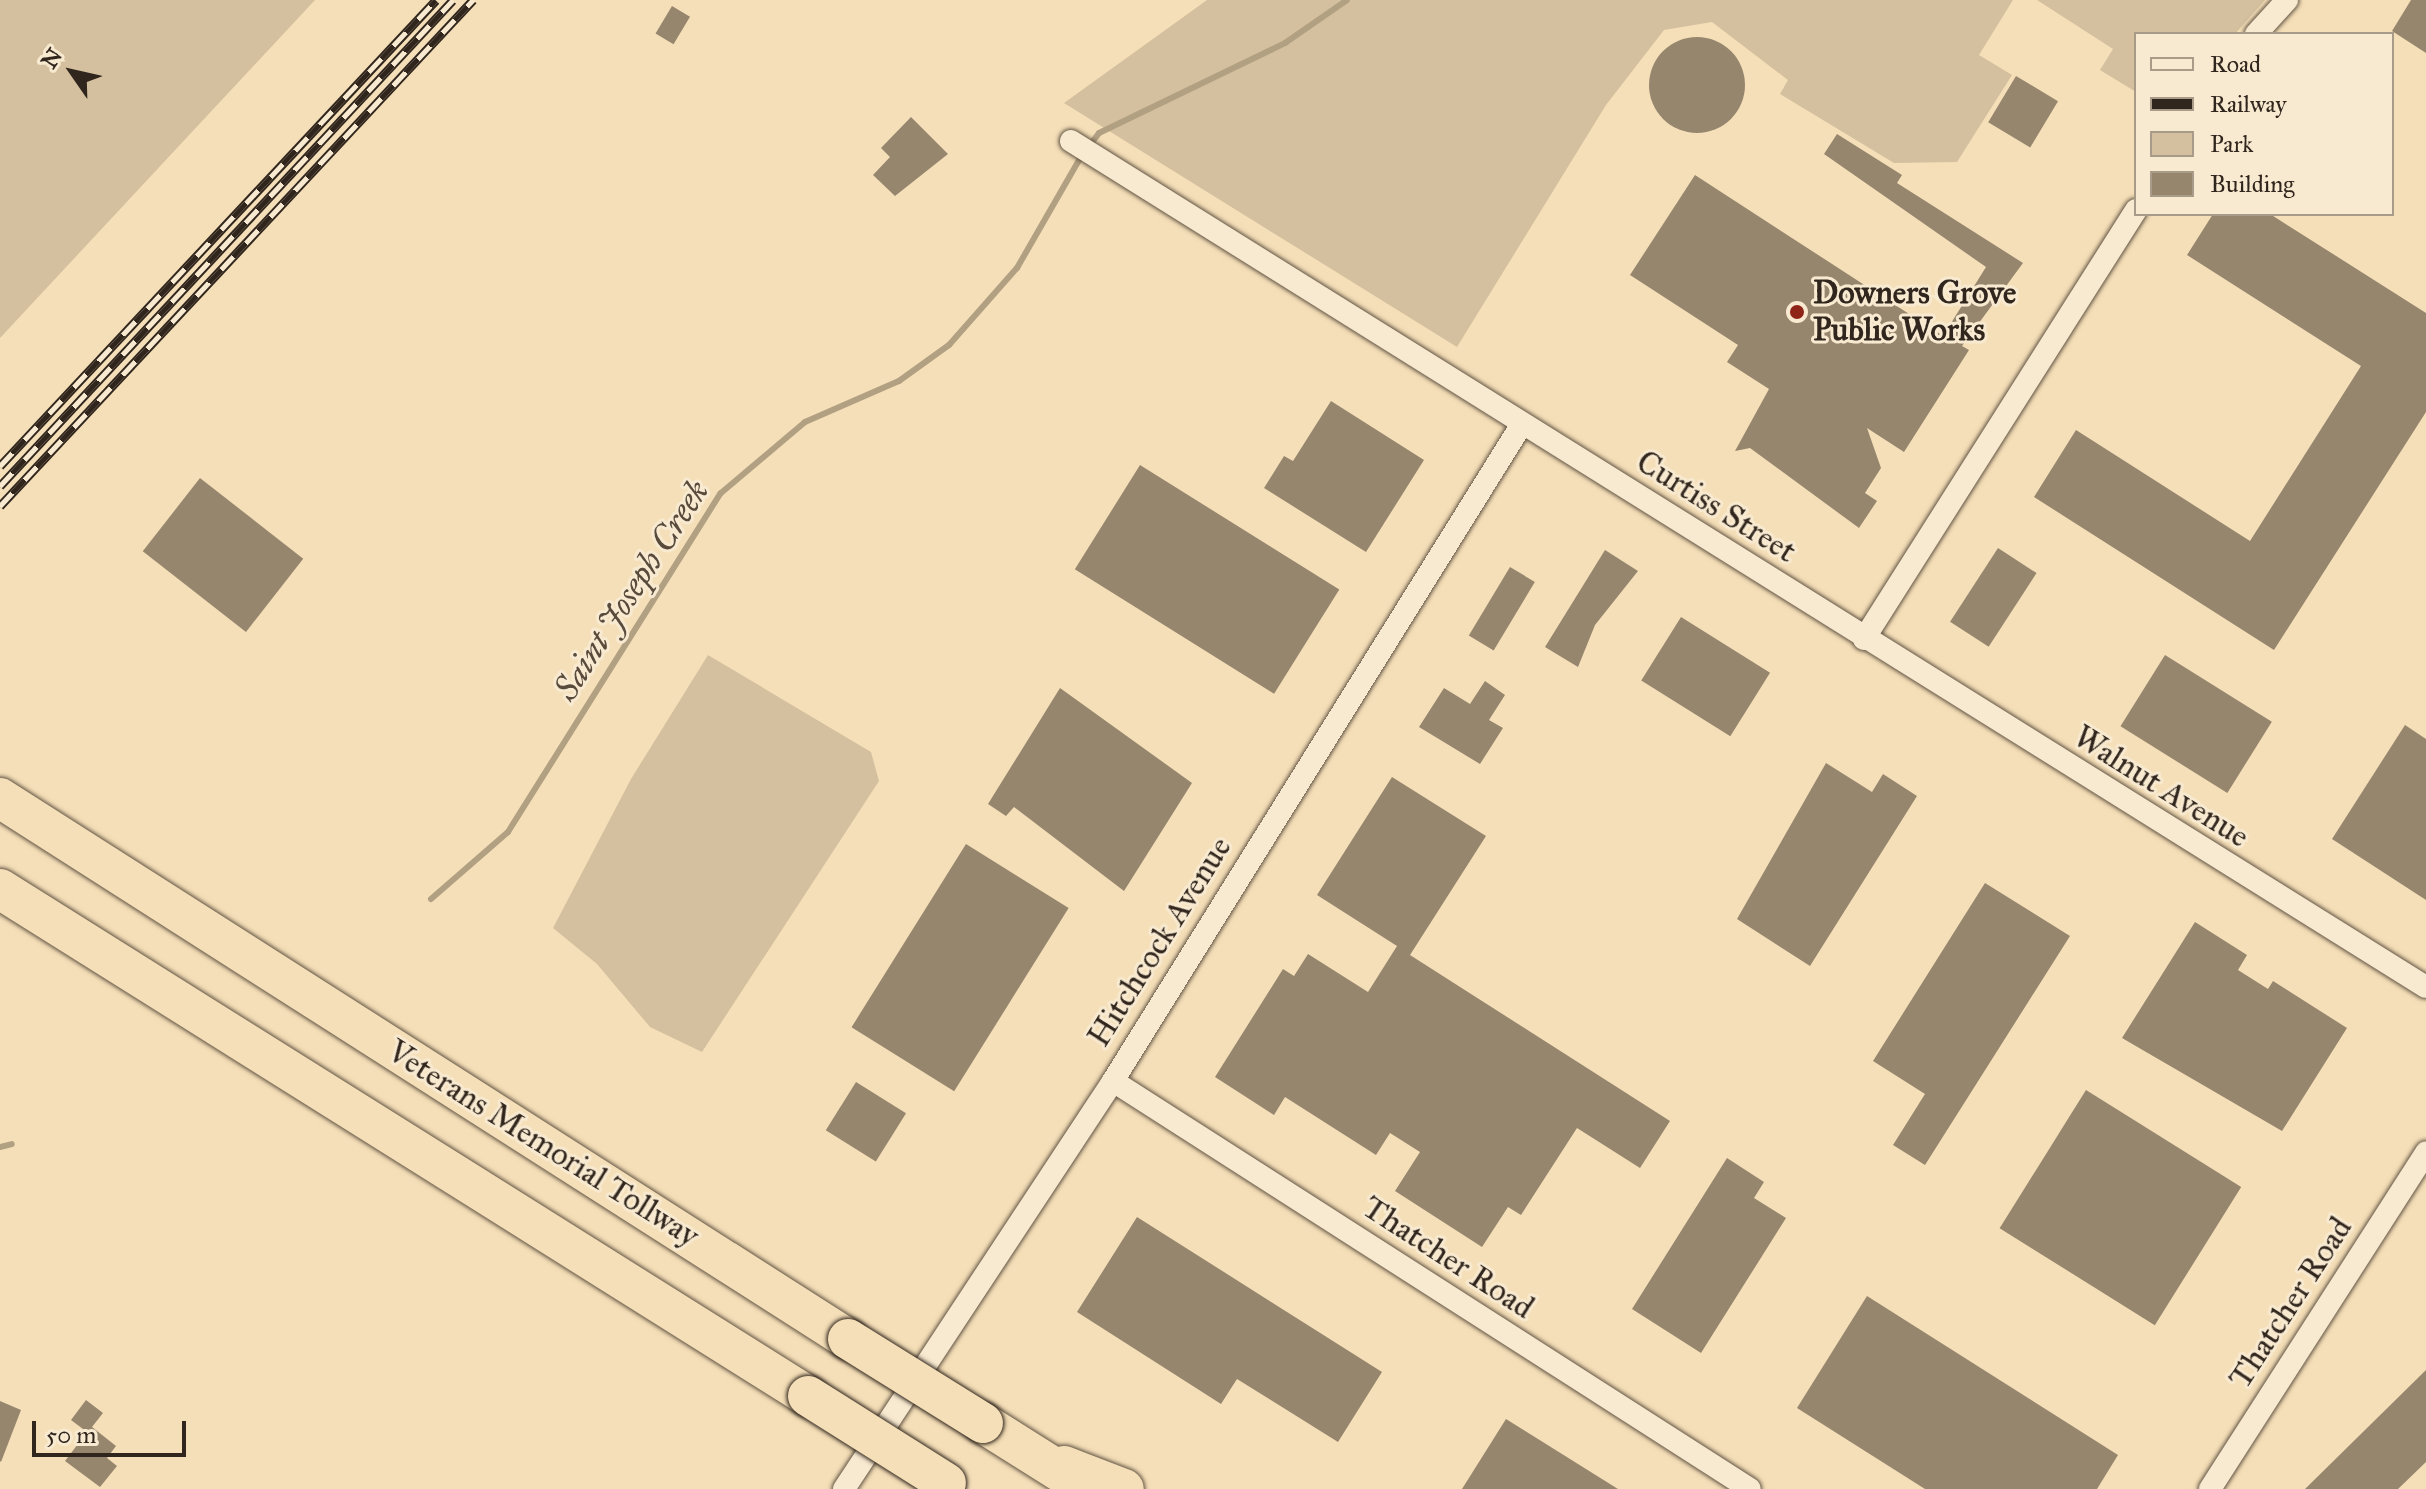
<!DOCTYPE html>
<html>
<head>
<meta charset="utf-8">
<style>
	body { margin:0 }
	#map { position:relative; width:2426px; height:1489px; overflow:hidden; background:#f5dfb8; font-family:"IM FELL Great Primer",serif }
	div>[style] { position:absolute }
	.green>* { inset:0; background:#d4c09e }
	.stream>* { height:6px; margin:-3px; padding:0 3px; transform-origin:3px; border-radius:3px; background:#b2a083 }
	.building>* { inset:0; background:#97866e; transform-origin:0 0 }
	.round { border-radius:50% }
	.roads { filter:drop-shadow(0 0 2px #625444) drop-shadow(0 0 2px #625444) }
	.street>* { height:22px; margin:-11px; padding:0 11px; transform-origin:11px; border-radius:11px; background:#f8ead1 }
	.highway>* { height:40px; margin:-20px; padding:0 20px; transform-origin:20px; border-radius:20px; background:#f5dfb8 }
	.rail>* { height:9px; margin-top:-4.5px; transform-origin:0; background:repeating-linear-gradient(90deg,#f8ead1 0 18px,#31261d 0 36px); box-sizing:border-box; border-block:2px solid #31261d }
	.bridges { filter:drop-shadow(0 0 2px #31261d) drop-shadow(0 0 2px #31261d) }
	.highway-bridge>* { height:40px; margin:-20px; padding:0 20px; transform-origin:20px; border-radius:20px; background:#f5dfb8 }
	.dots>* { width:22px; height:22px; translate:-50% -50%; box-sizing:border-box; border:4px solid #f8ead1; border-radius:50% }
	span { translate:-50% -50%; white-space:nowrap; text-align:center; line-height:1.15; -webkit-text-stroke:6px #f8ead1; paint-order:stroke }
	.poi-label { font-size:32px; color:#31261d; font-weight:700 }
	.left { translate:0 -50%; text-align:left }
	.street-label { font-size:32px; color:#31261d }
	.water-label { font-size:34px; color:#584b3c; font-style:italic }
	.legend { position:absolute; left:2134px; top:32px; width:260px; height:184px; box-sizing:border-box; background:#f8ead1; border:2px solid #a89c89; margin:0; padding:10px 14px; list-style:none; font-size:24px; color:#31261d }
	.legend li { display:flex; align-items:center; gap:16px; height:40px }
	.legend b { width:40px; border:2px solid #a89c89 }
	.north { position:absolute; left:32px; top:32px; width:80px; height:80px; -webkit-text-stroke:6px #f8ead1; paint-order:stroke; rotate:304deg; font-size:22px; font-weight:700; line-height:32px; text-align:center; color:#31261d }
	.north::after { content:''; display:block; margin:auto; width:28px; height:36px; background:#31261d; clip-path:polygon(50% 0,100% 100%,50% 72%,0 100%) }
	.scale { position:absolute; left:32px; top:1421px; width:154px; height:36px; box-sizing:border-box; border:4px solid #31261d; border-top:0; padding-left:10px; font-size:24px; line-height:28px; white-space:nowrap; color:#31261d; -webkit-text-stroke:6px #f8ead1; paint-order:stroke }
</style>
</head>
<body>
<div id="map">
	<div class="green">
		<i style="clip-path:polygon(0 0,315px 0,0 338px)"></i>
		<i style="clip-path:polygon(1207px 0,2013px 0,1979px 55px,2012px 75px,1957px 162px,1894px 163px,1780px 94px,1788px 80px,1712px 22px,1664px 30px,1606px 105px,1457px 347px,1064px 103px)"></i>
		<i style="clip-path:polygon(2037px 0,2265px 0,2235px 34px,2136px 34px,2136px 92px,2100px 70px,2113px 49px)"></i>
		<i style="clip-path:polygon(708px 655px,871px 752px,879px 781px,702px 1052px,650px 1027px,597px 964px,553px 928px,631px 779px)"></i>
	</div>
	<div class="stream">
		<i style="left:1089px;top:146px;width:16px;rotate:-52deg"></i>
		<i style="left:1099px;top:133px;width:207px;rotate:-25.8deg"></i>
		<i style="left:1285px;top:43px;width:75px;rotate:-34.7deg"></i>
		<i style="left:431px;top:899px;width:102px;rotate:-41deg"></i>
		<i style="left:508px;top:832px;width:400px;rotate:-57.9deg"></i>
		<i style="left:721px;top:493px;width:110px;rotate:-40.2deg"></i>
		<i style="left:805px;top:422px;width:103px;rotate:-23.6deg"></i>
		<i style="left:899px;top:381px;width:62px;rotate:-35.8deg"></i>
		<i style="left:949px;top:345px;width:103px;rotate:-48.6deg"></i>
		<i style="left:1017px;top:268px;width:130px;rotate:-60.1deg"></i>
		<i style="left:0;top:1147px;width:12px;rotate:-14deg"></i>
	</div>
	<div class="building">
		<i style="clip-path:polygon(2411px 0,2426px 0,2426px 53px,2392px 31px)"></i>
		<i style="left:672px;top:6px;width:21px;height:32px;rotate:31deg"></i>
		<i class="round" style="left:1649px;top:37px;width:96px;height:96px"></i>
		<i style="left:2016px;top:76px;width:49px;height:54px;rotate:31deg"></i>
		<i style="clip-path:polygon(911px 117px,948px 154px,895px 196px,873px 175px,890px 157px,881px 148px)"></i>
		<i style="clip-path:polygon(1837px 134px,1902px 175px,1897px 183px,2023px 263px,1962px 346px,1969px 350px,1904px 452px,1867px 428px,1881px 468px,1865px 493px,1877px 501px,1859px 528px,1750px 448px,1735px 451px,1769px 389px,1727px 362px,1738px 345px,1630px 275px,1695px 175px,1943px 336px,1986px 267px,1824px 154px)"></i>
		<i style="clip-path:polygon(2213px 214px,2270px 214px,2426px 313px,2426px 412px,2274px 650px,2034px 497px,2076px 430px,2250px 541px,2361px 366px,2187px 255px)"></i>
		<i style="clip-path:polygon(1331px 401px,1424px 460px,1366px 552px,1264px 488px,1284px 456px,1293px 461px)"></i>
		<i style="left:1140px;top:465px;width:235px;height:123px;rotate:32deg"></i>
		<i style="left:200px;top:478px;width:131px;height:93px;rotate:38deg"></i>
		<i style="left:1998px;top:548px;width:46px;height:88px;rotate:33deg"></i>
		<i style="clip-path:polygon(1605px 550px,1638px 571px,1595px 625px,1578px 667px,1545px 647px)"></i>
		<i style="left:1510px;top:567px;width:29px;height:80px;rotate:31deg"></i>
		<i style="left:1681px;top:617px;width:105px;height:75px;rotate:32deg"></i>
		<i style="left:2165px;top:655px;width:126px;height:84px;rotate:32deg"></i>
		<i style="clip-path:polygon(1485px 681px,1505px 695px,1489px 720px,1503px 728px,1480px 764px,1419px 727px,1444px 688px,1470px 704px)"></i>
		<i style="clip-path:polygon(1060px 688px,1192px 783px,1124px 891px,1014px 807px,1006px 816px,988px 804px)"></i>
		<i style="clip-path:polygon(2405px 725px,2426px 739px,2426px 900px,2332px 839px)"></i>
		<i style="clip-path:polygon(1826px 763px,1872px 792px,1883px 774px,1917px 796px,1810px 966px,1737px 919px)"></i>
		<i style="clip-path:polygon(1392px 777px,1486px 836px,1410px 955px,1670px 1121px,1640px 1168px,1577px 1128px,1521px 1215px,1508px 1207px,1482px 1247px,1395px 1191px,1420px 1152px,1390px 1133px,1376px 1155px,1285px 1097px,1274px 1115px,1215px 1077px,1283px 969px,1294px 976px,1308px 954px,1368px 992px,1397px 946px,1317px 895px)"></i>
		<i style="left:966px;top:844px;width:121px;height:216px;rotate:32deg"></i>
		<i style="clip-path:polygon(1985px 883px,2070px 936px,1925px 1165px,1893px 1145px,1925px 1094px,1873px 1061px)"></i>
		<i style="clip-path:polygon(2195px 922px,2247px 955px,2238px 970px,2268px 989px,2273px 981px,2347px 1028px,2282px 1131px,2122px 1038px)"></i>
		<i style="left:856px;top:1082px;width:59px;height:57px;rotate:32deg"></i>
		<i style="left:2086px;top:1090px;width:183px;height:163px;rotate:32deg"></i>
		<i style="clip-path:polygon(1727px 1158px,1764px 1182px,1754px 1198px,1786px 1218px,1701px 1353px,1632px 1309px)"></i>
		<i style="clip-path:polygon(1137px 1217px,1382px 1372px,1338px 1442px,1237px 1379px,1221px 1404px,1077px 1312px)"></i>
		<i style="clip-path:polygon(1867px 1296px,2118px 1455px,2097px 1489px,1925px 1489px,1797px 1408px)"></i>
		<i style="clip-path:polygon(2426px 1370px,2426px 1462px,2398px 1489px,2305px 1489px)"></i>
		<i style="clip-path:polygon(86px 1400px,103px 1413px,92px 1427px,116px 1446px,107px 1458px,117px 1466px,100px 1487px,65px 1461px,87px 1432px,71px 1420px)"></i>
		<i style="clip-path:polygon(0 1401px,21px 1410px,1px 1462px,0 1461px)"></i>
		<i style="clip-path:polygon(1506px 1419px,1618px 1489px,1462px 1489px)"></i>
	</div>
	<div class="roads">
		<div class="street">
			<i style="left:2256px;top:34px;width:46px;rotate:-47.6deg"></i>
			<i style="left:1071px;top:141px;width:1597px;rotate:31.98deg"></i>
			<i style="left:1864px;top:639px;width:508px;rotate:-57.62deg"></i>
			<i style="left:1113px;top:1081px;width:756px;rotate:32.64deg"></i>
			<i style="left:844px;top:1489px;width:489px;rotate:-56.6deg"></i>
			<i style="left:1113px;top:1081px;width:774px;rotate:-58.1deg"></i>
			<i style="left:2210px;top:1489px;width:400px;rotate:-57.3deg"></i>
		</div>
		<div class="highway">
			<i style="left:0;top:798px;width:1006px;rotate:32.54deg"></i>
			<i style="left:0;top:889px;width:954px;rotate:32.11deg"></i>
			<i style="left:983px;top:1423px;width:124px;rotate:32.2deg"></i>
			<i style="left:1064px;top:1466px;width:64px;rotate:21deg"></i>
		</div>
	</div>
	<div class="rail">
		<i style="left:0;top:466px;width:638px;rotate:-46.9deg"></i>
		<i style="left:0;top:486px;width:664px;rotate:-47.01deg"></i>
		<i style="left:0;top:506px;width:693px;rotate:-46.93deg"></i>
	</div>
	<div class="bridges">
		<div class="highway-bridge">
			<i style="left:848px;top:1339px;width:159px;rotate:31.9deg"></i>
			<i style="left:808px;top:1396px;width:163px;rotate:32.2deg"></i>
		</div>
	</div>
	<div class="dots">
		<i style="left:1797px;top:312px;background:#8f2418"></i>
	</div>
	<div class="poi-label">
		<span class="left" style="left:1813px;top:312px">Downers Grove<br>Public Works</span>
	</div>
	<div class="street-label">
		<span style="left:1716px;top:507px;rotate:32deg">Curtiss Street</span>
		<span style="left:2161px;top:787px;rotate:32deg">Walnut Avenue</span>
		<span style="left:1160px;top:942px;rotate:-58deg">Hitchcock Avenue</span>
		<span style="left:543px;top:1144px;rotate:32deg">Veterans Memorial Tollway</span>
		<span style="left:1448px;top:1258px;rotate:33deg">Thatcher Road</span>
		<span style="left:2291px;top:1303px;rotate:-57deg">Thatcher Road</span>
	</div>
	<div class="water-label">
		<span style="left:631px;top:590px;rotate:-57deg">Saint Joseph Creek</span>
	</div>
	<ul class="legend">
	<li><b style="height:10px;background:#f8ead1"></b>Road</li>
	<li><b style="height:10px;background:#31261d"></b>Railway</li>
	<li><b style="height:22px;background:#d4c09e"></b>Park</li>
	<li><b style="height:22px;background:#97866e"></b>Building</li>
	</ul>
	<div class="north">N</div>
	<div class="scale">50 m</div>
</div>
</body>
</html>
